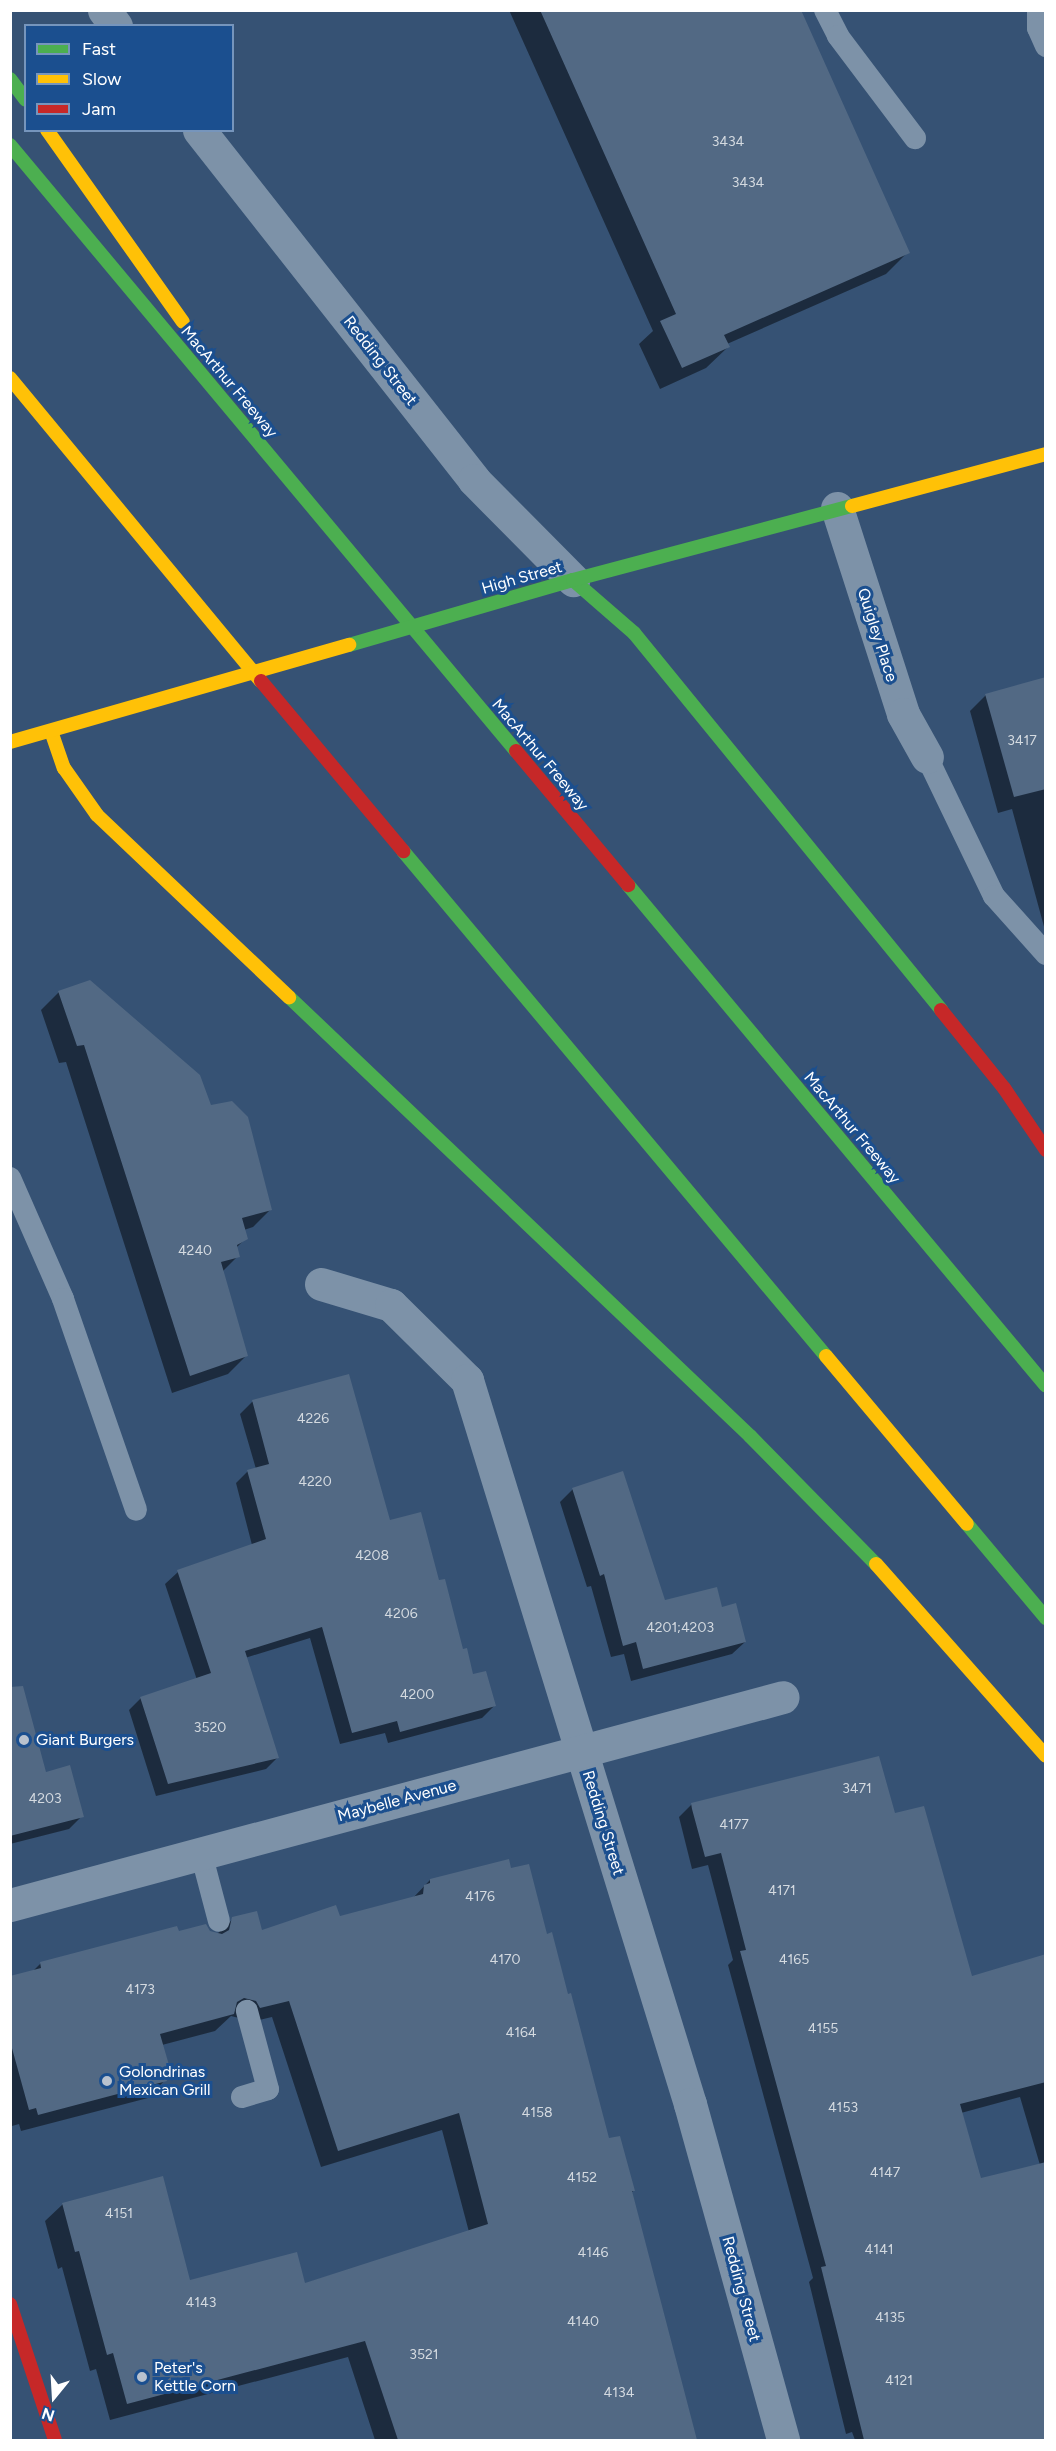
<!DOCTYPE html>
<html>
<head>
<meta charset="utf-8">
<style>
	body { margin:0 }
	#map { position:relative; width:1056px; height:2451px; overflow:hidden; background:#365274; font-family:Figtree,sans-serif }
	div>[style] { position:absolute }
	.shadow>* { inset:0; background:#0007 }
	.building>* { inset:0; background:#526984 }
	.lane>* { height:22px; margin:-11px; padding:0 11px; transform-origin:11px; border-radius:11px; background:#7d92a8 }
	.street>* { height:33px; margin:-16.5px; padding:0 16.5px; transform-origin:16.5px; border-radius:16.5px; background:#7d92a8 }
	.fast>* { height:14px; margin:-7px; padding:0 7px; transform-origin:7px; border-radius:7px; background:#4caf50 }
	.slow>* { height:14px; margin:-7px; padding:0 7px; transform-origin:7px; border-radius:7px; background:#ffc107 }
	.jam>* { height:14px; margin:-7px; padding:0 7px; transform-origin:7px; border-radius:7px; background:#c62828 }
	.dots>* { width:16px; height:16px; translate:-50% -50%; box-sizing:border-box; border:3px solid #1b4f8f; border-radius:50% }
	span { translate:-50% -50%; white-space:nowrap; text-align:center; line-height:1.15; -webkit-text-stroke:6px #1b4f8f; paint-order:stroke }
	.number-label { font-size:14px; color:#d4dae0 }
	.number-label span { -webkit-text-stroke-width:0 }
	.street-label { font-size:16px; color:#fff }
	.poi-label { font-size:16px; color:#fff }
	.left { translate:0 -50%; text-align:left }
	.frame { position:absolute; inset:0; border:12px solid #fff; pointer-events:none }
	.legend { position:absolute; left:24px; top:24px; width:210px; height:108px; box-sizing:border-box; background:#1b4f8f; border:2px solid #7695bc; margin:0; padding:8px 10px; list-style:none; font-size:18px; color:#fff }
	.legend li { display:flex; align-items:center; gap:12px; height:30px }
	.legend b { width:30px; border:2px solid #7695bc }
	.north { position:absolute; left:24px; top:2367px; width:60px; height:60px; -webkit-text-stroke:4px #1b4f8f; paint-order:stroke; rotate:198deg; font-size:16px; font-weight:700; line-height:24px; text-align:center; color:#fff }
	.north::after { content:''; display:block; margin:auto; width:21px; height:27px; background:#fff; clip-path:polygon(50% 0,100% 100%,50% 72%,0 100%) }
</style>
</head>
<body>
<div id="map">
	<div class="shadow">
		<i style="clip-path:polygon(509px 10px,800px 10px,908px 252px,886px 274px,727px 344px,728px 347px,706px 368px,660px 389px,639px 344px,653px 331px)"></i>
		<i style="clip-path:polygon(1046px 679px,1046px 934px,1012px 809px,998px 813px,970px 711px,986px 695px)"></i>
		<i style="clip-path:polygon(59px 992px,210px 1106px,271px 1209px,253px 1227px,244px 1230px,246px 1238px,236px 1248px,238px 1256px,222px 1272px,246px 1356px,228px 1374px,172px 1393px,66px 1062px,59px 1063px,41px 1010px)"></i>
		<i style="clip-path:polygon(348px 1376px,389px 1522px,438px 1582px,472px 1676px,494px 1706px,482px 1718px,388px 1743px,385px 1733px,340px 1744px,310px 1638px,245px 1658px,278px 1757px,266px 1769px,156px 1796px,129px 1710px,141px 1698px,197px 1680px,165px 1584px,178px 1572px,252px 1545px,236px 1483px,248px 1471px,256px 1469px,240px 1414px,252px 1402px)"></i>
		<i style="clip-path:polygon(573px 1489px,664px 1602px,721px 1609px,745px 1642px,732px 1654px,631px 1681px,624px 1654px,611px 1657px,591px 1586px,587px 1587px,560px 1502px)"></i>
		<i style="clip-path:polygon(10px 1714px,45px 1774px,82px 1816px,69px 1829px,10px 1844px)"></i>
		<i style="clip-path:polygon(evenodd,692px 1804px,894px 1815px,971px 1978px,1046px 1956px,1046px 2440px,855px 2440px,852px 2432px,846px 2434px,809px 2282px,813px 2278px,728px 1965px,733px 1960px,708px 1865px,692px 1869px,679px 1817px,692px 1804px,1020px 2097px,1040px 2165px,980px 2180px,961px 2113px,1020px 2097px)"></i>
		<i style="clip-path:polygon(510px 1870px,545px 1935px,608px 2140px,634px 2190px,631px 2193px,696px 2440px,375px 2440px,348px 2357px,110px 2420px,96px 2369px,90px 2371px,62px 2267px,58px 2269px,45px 2221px,63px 2204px,189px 2282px,304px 2284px,469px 2232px,442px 2130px,321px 2167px,272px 2017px,243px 2024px,239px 2018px,231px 2016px,215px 2031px,162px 2045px,169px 2072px,164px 2077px,165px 2080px,148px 2098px,21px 2131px,19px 2124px,12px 2126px,10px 1977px,32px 1972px,41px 1963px,178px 1933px,217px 1934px,233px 1919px,261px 1931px,339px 1918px,412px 1899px,430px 1880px)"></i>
	</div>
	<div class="building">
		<i style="clip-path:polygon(540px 10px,801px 10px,910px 253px,724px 335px,730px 347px,682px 368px,660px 321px,676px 314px)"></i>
		<i style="clip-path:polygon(1046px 677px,1046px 789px,1014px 797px,985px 694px)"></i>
		<i style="clip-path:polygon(90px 980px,200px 1075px,211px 1105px,232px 1101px,248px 1117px,272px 1210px,242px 1218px,248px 1239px,237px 1245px,240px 1257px,221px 1262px,248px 1356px,190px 1376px,84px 1045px,77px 1046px,58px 991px)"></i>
		<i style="clip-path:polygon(349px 1374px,390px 1520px,421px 1512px,439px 1580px,445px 1579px,463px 1649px,467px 1648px,473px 1674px,486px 1671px,496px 1706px,400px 1732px,397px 1721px,352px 1733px,322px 1627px,245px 1651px,279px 1758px,168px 1784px,140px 1697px,211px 1673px,177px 1570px,266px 1539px,247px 1470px,269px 1464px,252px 1400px)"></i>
		<i style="clip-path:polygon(623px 1471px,665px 1600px,717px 1587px,722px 1607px,736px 1603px,746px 1642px,643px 1669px,636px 1642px,623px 1646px,604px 1574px,600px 1576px,572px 1488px)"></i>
		<i style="clip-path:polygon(23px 1686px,46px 1772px,70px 1765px,84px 1817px,10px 1836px,10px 1687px)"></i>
		<i style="clip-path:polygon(879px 1756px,895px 1813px,924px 1806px,972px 1976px,1046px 1954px,1046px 2082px,960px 2104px,981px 2178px,1046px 2162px,1046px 2440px,864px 2440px,821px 2267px,826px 2266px,740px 1951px,746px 1950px,721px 1853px,705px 1857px,692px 1809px,691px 1803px)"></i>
		<i style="clip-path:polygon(509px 1859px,511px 1868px,529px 1864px,547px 1934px,552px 1932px,568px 1994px,571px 1993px,609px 2138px,620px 2136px,635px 2191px,632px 2191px,697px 2440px,398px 2440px,365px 2341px,127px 2404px,113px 2353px,107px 2355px,79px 2251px,75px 2252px,62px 2203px,163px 2176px,190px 2280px,297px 2252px,305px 2283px,488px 2224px,459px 2113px,338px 2151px,289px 2001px,260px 2008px,256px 2001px,244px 1998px,237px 2002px,234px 2014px,160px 2034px,171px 2072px,165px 2074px,167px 2081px,38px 2115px,36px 2108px,29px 2110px,10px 2041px,10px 1976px,41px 1968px,40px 1962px,177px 1926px,179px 1931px,206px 1924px,210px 1931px,222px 1934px,229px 1930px,232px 1917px,257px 1911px,262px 1930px,336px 1905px,340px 1916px,423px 1894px,424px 1885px,430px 1883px,430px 1879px)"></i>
	</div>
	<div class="lane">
		<i style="left:825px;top:10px;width:29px;rotate:63deg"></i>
		<i style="left:838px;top:36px;width:128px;rotate:53deg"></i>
		<i style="left:1038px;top:10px;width:18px;rotate:90deg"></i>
		<i style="left:1038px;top:28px;width:20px;rotate:66deg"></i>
		<i style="left:927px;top:757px;width:154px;rotate:64.3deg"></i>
		<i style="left:994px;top:896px;width:78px;rotate:48.1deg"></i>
		<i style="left:10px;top:1178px;width:132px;rotate:66.3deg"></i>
		<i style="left:63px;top:1299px;width:223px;rotate:70.9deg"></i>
		<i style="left:201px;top:1853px;width:70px;rotate:75.2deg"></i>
		<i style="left:242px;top:2097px;width:27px;rotate:-17deg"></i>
		<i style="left:268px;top:2089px;width:81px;rotate:-105.1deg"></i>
	</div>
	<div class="street">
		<i style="left:104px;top:10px;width:20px;rotate:53deg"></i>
		<i style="left:199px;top:130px;width:445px;rotate:51.8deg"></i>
		<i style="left:474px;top:480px;width:141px;rotate:45.3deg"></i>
		<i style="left:837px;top:508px;width:216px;rotate:72.2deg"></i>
		<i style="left:903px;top:714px;width:49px;rotate:60.8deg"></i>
		<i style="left:321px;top:1284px;width:73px;rotate:16.7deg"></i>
		<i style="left:391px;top:1305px;width:107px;rotate:44.6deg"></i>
		<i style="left:467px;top:1380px;width:758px;rotate:72.88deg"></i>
		<i style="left:690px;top:2104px;width:349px;rotate:74.5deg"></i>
		<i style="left:10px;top:1905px;width:800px;rotate:-15.06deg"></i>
	</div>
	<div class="fast">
		<i style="left:10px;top:79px;width:26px;rotate:53deg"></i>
		<i style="left:10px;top:145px;width:789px;rotate:50.14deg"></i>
		<i style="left:573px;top:580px;width:81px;rotate:41deg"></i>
		<i style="left:634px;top:633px;width:486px;rotate:50.8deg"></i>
		<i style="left:349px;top:645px;width:233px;rotate:-16.2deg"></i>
		<i style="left:573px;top:580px;width:289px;rotate:-14.9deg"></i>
		<i style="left:403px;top:851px;width:659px;rotate:50.05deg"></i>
		<i style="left:628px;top:885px;width:652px;rotate:50.16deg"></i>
		<i style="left:289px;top:997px;width:637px;rotate:43.6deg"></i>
		<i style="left:750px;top:1436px;width:180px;rotate:45.5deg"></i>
		<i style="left:967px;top:1524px;width:123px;rotate:50deg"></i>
	</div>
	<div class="slow">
		<i style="left:47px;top:130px;width:235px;rotate:54.7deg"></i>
		<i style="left:10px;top:378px;width:393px;rotate:50.4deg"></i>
		<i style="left:852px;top:506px;width:201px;rotate:-15deg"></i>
		<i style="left:51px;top:731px;width:39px;rotate:71deg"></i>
		<i style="left:64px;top:768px;width:57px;rotate:54.9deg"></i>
		<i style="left:97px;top:815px;width:265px;rotate:43.5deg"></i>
		<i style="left:10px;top:742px;width:353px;rotate:-16deg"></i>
		<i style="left:826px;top:1356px;width:219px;rotate:50deg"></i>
		<i style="left:876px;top:1564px;width:256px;rotate:48.5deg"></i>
	</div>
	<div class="jam">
		<i style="left:261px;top:681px;width:222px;rotate:50.1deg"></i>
		<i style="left:516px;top:751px;width:175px;rotate:50.1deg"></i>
		<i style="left:941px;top:1010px;width:100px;rotate:51.1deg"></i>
		<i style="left:1004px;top:1088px;width:75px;rotate:55.9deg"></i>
		<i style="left:10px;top:2304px;width:143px;rotate:71.7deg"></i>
	</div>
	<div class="dots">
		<i style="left:24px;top:1740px;background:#b9c2ce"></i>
		<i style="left:107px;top:2081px;background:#b9c2ce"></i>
		<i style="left:142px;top:2377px;background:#b9c2ce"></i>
	</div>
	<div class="number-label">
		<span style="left:728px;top:142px">3434</span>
		<span style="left:748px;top:183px">3434</span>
		<span style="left:1022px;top:741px">3417</span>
		<span style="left:195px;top:1251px">4240</span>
		<span style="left:313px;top:1419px">4226</span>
		<span style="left:315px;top:1482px">4220</span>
		<span style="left:372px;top:1556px">4208</span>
		<span style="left:401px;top:1614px">4206</span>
		<span style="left:680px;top:1628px">4201;4203</span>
		<span style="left:417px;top:1695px">4200</span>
		<span style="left:210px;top:1728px">3520</span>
		<span style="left:857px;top:1789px">3471</span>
		<span style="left:45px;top:1799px">4203</span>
		<span style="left:734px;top:1825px">4177</span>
		<span style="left:782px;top:1891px">4171</span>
		<span style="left:480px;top:1897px">4176</span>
		<span style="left:505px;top:1960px">4170</span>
		<span style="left:794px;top:1960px">4165</span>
		<span style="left:140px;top:1990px">4173</span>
		<span style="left:823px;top:2029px">4155</span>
		<span style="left:521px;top:2033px">4164</span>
		<span style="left:843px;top:2108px">4153</span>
		<span style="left:537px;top:2113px">4158</span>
		<span style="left:885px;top:2173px">4147</span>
		<span style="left:582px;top:2178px">4152</span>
		<span style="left:119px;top:2214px">4151</span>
		<span style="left:879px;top:2250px">4141</span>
		<span style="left:593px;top:2253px">4146</span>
		<span style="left:201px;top:2303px">4143</span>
		<span style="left:890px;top:2318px">4135</span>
		<span style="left:583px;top:2322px">4140</span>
		<span style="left:424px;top:2355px">3521</span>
		<span style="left:899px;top:2381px">4121</span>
		<span style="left:619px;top:2393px">4134</span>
	</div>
	<div class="street-label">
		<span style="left:380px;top:361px;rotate:52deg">Redding Street</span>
		<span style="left:229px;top:382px;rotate:50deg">MacArthur Freeway</span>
		<span style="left:522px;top:578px;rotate:-16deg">High Street</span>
		<span style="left:877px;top:635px;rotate:72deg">Quigley Place</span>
		<span style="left:540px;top:755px;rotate:50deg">MacArthur Freeway</span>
		<span style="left:852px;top:1128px;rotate:50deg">MacArthur Freeway</span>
		<span style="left:397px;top:1801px;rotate:-15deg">Maybelle Avenue</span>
		<span style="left:603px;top:1823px;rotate:73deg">Redding Street</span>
		<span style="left:741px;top:2289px;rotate:75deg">Redding Street</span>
	</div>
	<div class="poi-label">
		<span class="left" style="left:36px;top:1740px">Giant Burgers</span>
		<span class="left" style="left:119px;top:2081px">Golondrinas<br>Mexican Grill</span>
		<span class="left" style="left:154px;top:2377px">Peter's<br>Kettle Corn</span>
	</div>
	<div class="frame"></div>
	<ul class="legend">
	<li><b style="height:8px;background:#4caf50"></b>Fast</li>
	<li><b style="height:8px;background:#ffc107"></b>Slow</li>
	<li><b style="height:8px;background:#c62828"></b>Jam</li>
	</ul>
	<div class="north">N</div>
</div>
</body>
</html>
